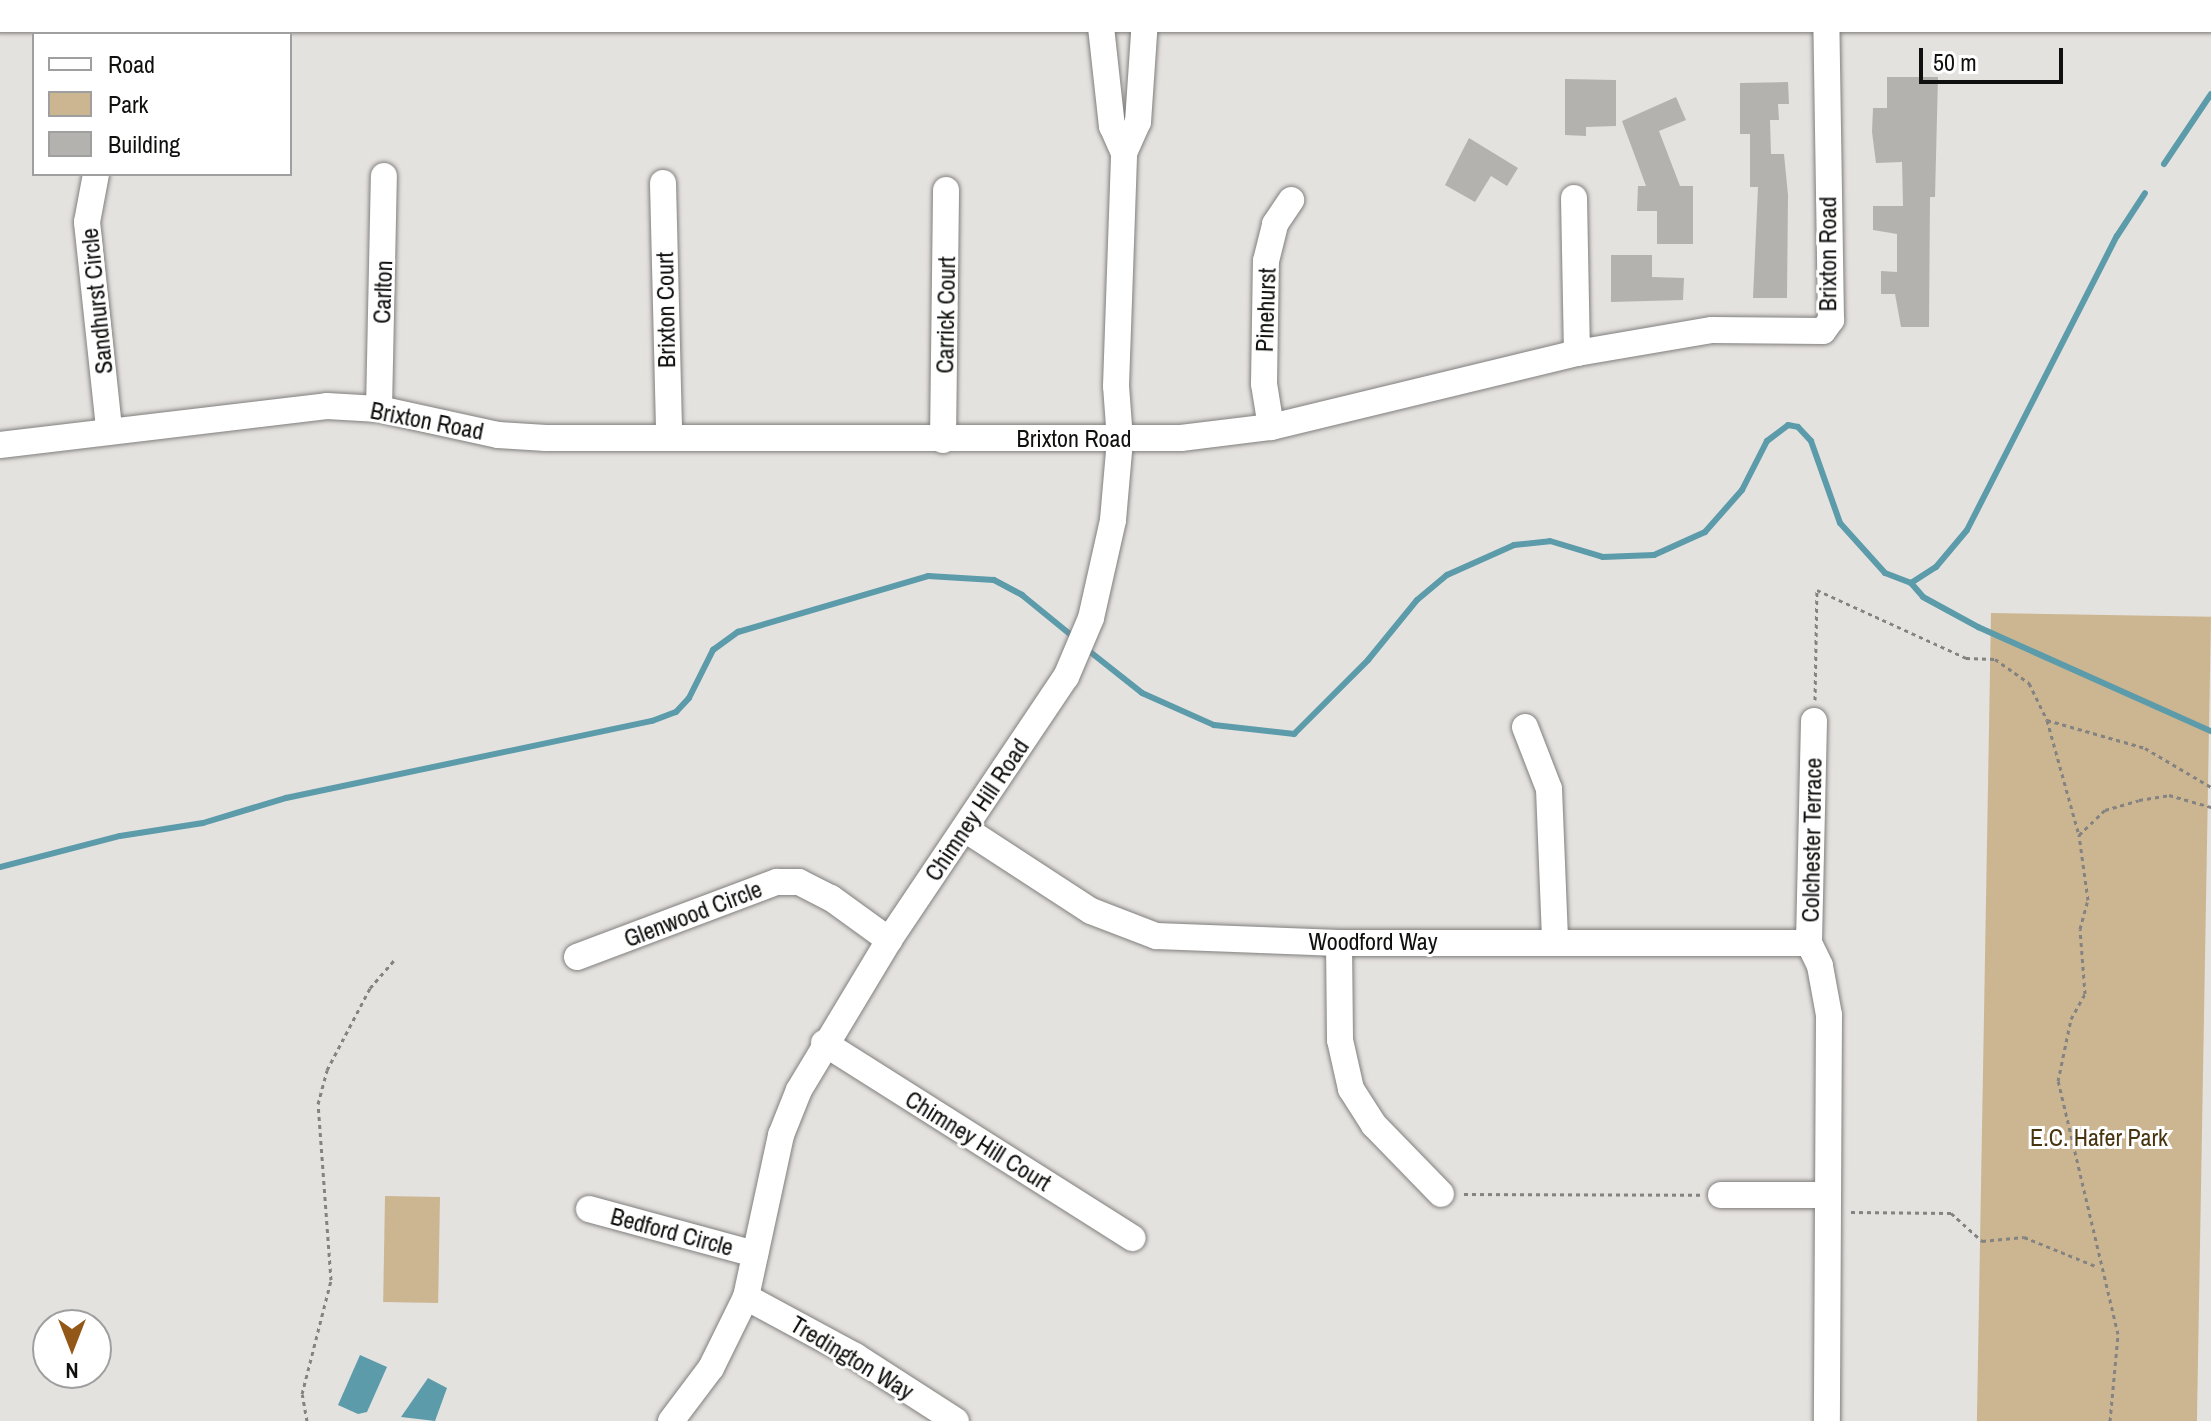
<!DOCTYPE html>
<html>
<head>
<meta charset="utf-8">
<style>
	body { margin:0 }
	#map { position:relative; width:2211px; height:1421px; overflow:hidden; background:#e4e2df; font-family:"Archivo Narrow",sans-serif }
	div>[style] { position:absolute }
	.green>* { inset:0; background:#cbb691; transform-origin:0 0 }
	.water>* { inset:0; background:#5c9baa }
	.stream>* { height:6px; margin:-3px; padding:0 3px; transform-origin:3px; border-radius:3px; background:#5c9baa }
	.building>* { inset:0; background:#b4b2af }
	.path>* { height:3px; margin-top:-1.5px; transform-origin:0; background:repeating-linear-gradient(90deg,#848381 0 4px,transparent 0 8px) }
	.roads { filter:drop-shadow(0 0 2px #817f7d) drop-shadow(0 0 2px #817f7d) }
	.minor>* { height:26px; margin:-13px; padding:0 13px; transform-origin:13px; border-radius:13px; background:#fff }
	.major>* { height:34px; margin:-17px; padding:0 17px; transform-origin:17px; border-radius:17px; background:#fff }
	span { translate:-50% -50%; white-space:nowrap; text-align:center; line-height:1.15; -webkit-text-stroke:6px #fff; paint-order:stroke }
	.street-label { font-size:24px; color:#10100f }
	.park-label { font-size:24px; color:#48340f }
	.legend { position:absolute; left:32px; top:32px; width:260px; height:144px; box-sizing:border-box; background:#fff; border:2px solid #9f9f9f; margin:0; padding:10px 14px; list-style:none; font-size:24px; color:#10100f }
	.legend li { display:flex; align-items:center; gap:16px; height:40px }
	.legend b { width:40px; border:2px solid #9f9f9f }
	.north { position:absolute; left:32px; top:1309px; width:80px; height:80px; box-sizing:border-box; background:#fff; border:2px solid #9f9f9f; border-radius:50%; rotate:180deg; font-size:22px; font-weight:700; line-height:32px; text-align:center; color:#10100f }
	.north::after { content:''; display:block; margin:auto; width:28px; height:36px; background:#935817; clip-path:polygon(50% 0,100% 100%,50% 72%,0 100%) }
	.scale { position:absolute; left:1919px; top:48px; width:144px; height:36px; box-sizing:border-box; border:4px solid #10100f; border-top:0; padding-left:10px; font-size:24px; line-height:28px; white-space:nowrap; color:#10100f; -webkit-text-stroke:6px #fff; paint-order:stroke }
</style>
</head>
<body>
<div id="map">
	<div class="green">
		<i style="left:1991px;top:613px;width:220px;height:808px;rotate:1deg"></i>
		<i style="left:385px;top:1196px;width:55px;height:106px;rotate:1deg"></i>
	</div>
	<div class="water">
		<i style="clip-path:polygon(360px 1355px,387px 1367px,367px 1412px,358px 1414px,338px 1405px)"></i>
		<i style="clip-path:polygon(428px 1378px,447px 1388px,435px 1421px,401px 1417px)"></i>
	</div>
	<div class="stream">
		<i style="left:2164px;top:164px;width:84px;rotate:-56.1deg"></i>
		<i style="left:1911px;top:583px;width:30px;rotate:-33deg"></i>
		<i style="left:1936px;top:567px;width:48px;rotate:-50deg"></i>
		<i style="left:1967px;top:530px;width:330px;rotate:-63deg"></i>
		<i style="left:2117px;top:236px;width:51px;rotate:-56.9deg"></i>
		<i style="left:1084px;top:647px;width:74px;rotate:38.4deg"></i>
		<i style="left:1142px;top:693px;width:79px;rotate:24deg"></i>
		<i style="left:1214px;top:725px;width:81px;rotate:6.4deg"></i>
		<i style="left:1294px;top:734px;width:105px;rotate:-45deg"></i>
		<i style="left:1368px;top:660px;width:77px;rotate:-50.8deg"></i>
		<i style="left:1417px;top:600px;width:39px;rotate:-40deg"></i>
		<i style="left:1447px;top:575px;width:73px;rotate:-24.1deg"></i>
		<i style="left:1514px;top:545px;width:36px;rotate:-6deg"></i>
		<i style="left:1550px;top:541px;width:55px;rotate:16.8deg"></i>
		<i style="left:1603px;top:557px;width:51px;rotate:-2.2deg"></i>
		<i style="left:1654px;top:555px;width:56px;rotate:-24.3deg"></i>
		<i style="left:1705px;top:532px;width:56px;rotate:-48.6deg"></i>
		<i style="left:1742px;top:490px;width:55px;rotate:-63deg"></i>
		<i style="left:1767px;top:441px;width:26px;rotate:-37deg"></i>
		<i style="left:1788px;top:425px;width:10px;rotate:11deg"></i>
		<i style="left:1798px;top:427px;width:19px;rotate:47deg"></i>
		<i style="left:1811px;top:441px;width:87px;rotate:70.5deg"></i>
		<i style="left:1840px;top:523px;width:67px;rotate:48deg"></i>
		<i style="left:1885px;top:573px;width:28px;rotate:21deg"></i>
		<i style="left:1911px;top:583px;width:18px;rotate:49deg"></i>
		<i style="left:1923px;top:597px;width:63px;rotate:28.6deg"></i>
		<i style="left:1978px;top:627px;width:255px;rotate:24.1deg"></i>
		<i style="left:0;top:867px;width:124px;rotate:-14.5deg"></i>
		<i style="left:120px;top:836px;width:84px;rotate:-8.9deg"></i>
		<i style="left:203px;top:823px;width:87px;rotate:-16.8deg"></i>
		<i style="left:286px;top:798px;width:374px;rotate:-11.9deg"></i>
		<i style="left:652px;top:721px;width:26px;rotate:-21deg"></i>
		<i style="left:676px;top:712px;width:19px;rotate:-47deg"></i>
		<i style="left:689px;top:698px;width:54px;rotate:-63.4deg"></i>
		<i style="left:713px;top:650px;width:31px;rotate:-36deg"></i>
		<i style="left:738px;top:632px;width:198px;rotate:-16.4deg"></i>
		<i style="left:928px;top:576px;width:66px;rotate:3.5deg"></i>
		<i style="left:994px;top:580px;width:32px;rotate:28deg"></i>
		<i style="left:1022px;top:595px;width:70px;rotate:39.2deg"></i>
	</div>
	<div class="building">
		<i style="clip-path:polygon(1887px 77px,1938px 77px,1935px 197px,1930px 197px,1929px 327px,1901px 327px,1895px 294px,1881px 294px,1881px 271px,1897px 272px,1897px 234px,1873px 230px,1873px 206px,1903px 206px,1902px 162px,1876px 163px,1872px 132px,1873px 108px,1887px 108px)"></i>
		<i style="clip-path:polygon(1565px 79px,1616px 80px,1616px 126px,1586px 127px,1586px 136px,1565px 135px)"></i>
		<i style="clip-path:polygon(1788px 82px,1789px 104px,1778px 104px,1779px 120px,1770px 120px,1771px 154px,1784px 154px,1788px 195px,1787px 298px,1753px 298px,1758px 187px,1750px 187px,1750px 134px,1740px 134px,1740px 83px)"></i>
		<i style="clip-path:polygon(1676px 97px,1686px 120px,1659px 131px,1680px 186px,1693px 186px,1693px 244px,1657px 244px,1657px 211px,1637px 211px,1638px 186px,1646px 186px,1622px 121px)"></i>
		<i style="clip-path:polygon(1469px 138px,1518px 168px,1507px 186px,1491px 176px,1475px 202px,1445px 185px)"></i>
		<i style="clip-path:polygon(1611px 255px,1652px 255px,1652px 277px,1684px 278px,1683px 300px,1611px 302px)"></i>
	</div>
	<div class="path">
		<i style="left:1815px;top:700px;width:110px;rotate:-89deg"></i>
		<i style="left:1817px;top:590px;width:164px;rotate:24.5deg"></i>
		<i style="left:1966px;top:658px;width:29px;rotate:2deg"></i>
		<i style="left:1995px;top:659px;width:42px;rotate:35.2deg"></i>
		<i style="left:2029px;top:683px;width:41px;rotate:64.1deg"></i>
		<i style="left:2047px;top:720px;width:102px;rotate:15.9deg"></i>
		<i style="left:2145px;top:748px;width:77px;rotate:30.6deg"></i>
		<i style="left:2047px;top:720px;width:119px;rotate:74.5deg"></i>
		<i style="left:1464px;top:1194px;width:237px;rotate:0.2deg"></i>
		<i style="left:1851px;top:1212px;width:100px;rotate:0.6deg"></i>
		<i style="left:1951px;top:1213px;width:42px;rotate:42.1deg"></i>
		<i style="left:1982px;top:1241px;width:42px;rotate:-5.4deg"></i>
		<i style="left:2024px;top:1237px;width:80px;rotate:22.1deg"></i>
		<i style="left:307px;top:1421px;width:27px;rotate:-100deg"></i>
		<i style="left:302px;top:1394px;width:118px;rotate:-75.7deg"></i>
		<i style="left:331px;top:1280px;width:176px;rotate:-94.2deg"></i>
		<i style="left:318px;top:1104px;width:35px;rotate:-75deg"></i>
		<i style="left:327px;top:1070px;width:93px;rotate:-62.3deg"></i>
		<i style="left:370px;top:988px;width:37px;rotate:-49deg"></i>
		<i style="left:2110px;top:1421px;width:87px;rotate:-84.7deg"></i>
		<i style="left:2118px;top:1334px;width:260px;rotate:-103.3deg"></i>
		<i style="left:2058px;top:1081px;width:63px;rotate:-78.2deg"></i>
		<i style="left:2071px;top:1019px;width:29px;rotate:-61deg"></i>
		<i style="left:2085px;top:994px;width:65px;rotate:-94.4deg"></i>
		<i style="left:2080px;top:929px;width:30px;rotate:-75deg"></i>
		<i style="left:2088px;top:900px;width:66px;rotate:-97.9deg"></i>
		<i style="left:2079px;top:835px;width:36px;rotate:-44deg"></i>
		<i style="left:2105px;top:810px;width:35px;rotate:-16deg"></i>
		<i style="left:2139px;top:800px;width:30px;rotate:-9deg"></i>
		<i style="left:2169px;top:795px;width:44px;rotate:15.9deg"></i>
	</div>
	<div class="roads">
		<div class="minor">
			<i style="left:1100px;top:18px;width:109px;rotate:83.7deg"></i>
			<i style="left:1112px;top:126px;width:30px;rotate:66deg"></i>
			<i style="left:96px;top:174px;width:49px;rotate:100.6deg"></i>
			<i style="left:87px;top:222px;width:208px;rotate:83.9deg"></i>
			<i style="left:663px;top:183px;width:254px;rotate:88.6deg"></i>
			<i style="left:1574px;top:198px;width:155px;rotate:88.9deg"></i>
			<i style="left:379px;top:409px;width:233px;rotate:-88.8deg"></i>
			<i style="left:1271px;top:427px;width:44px;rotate:-99.2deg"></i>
			<i style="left:1264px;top:384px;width:123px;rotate:-89.1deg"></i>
			<i style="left:1266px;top:261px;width:38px;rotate:-76deg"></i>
			<i style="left:1275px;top:224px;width:29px;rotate:-56deg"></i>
			<i style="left:943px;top:440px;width:250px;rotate:-89.3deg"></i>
			<i style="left:0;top:445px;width:329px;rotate:-6.8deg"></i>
			<i style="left:327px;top:406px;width:52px;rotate:3.3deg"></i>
			<i style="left:379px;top:409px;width:122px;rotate:12.3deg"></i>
			<i style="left:498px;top:435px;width:48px;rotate:3.6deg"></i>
			<i style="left:546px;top:438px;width:635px"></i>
			<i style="left:1181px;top:438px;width:91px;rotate:-7deg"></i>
			<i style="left:1271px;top:427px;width:315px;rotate:-13.6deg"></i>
			<i style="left:1577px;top:353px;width:137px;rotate:-9.7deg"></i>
			<i style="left:1712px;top:330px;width:111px;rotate:0.5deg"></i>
			<i style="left:1823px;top:331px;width:14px;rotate:-54deg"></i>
			<i style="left:1831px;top:320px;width:305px;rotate:-90.9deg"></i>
			<i style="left:1814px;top:721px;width:222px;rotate:91.3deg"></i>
			<i style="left:1809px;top:943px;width:25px;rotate:64deg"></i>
			<i style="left:1820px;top:966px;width:50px;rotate:79.6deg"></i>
			<i style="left:1829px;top:1015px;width:406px;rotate:90.3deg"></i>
			<i style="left:1525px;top:727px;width:66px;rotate:68.8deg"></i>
			<i style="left:1549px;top:789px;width:152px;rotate:87.7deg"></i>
			<i style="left:965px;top:829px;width:150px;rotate:33.1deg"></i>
			<i style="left:1091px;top:911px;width:70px;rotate:21deg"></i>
			<i style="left:1156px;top:936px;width:183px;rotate:2.2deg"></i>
			<i style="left:1339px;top:943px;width:470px"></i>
			<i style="left:1339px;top:943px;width:97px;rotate:89.4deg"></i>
			<i style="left:1340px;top:1040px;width:50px;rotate:77.3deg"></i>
			<i style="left:1351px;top:1089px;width:43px;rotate:57.4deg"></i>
			<i style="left:1374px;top:1125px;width:96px;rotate:45.8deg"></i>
			<i style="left:577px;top:957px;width:214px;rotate:-20.6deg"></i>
			<i style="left:777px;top:882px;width:22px"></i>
			<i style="left:799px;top:882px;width:36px;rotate:27deg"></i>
			<i style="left:831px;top:898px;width:72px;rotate:35.9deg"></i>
			<i style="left:824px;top:1043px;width:365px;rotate:32.3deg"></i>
			<i style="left:1721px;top:1195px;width:106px"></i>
			<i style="left:589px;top:1209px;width:172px;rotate:15.2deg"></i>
			<i style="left:746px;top:1297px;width:124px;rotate:28.4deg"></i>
			<i style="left:855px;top:1356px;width:120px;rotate:32.8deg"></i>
			<i style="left:671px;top:1421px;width:66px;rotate:-53deg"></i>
			<i style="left:711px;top:1368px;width:79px;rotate:-63.8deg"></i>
			<i style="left:746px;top:1297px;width:166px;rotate:-77.8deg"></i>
			<i style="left:781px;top:1135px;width:48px;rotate:-68.2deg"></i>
			<i style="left:799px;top:1090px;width:175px;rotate:-59deg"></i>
			<i style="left:889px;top:940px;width:317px;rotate:-56.1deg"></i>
			<i style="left:1066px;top:677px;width:64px;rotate:-67deg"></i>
			<i style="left:1091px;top:618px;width:100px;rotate:-77.3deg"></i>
			<i style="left:1113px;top:520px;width:80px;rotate:-85deg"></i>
			<i style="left:1120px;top:440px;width:54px;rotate:-94.2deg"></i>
			<i style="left:1116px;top:386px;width:233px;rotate:-88deg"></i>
			<i style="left:1124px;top:153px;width:34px;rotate:-66deg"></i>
			<i style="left:1138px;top:122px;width:104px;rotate:-86.1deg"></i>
		</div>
		<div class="major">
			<i style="left:0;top:15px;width:2211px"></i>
		</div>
	</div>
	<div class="street-label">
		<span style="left:1828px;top:254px;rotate:-90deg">Brixton Road</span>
		<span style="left:383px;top:292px;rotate:-88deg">Carlton</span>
		<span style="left:97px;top:301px;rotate:-96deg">Sandhurst Circle</span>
		<span style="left:666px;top:310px;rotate:-91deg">Brixton Court</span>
		<span style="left:1266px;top:310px;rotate:-88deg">Pinehurst</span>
		<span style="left:946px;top:315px;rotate:-89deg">Carrick Court</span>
		<span style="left:427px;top:421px;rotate:11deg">Brixton Road</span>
		<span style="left:1074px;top:439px">Brixton Road</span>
		<span style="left:977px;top:810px;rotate:-56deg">Chimney Hill Road</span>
		<span style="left:1812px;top:840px;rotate:-89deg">Colchester Terrace</span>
		<span style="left:693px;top:914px;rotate:-21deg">Glenwood Circle</span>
		<span style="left:1373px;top:942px">Woodford Way</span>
		<span style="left:978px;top:1141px;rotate:32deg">Chimney Hill Court</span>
		<span style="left:672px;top:1232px;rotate:15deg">Bedford Circle</span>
		<span style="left:852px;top:1358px;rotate:31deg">Tredington Way</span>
	</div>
	<div class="park-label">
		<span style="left:2099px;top:1138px">E.C. Hafer Park</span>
	</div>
	<ul class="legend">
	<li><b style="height:10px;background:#fff"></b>Road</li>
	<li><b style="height:22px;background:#cbb691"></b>Park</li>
	<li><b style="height:22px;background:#b4b2af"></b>Building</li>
	</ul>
	<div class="north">N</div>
	<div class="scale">50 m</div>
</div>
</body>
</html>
